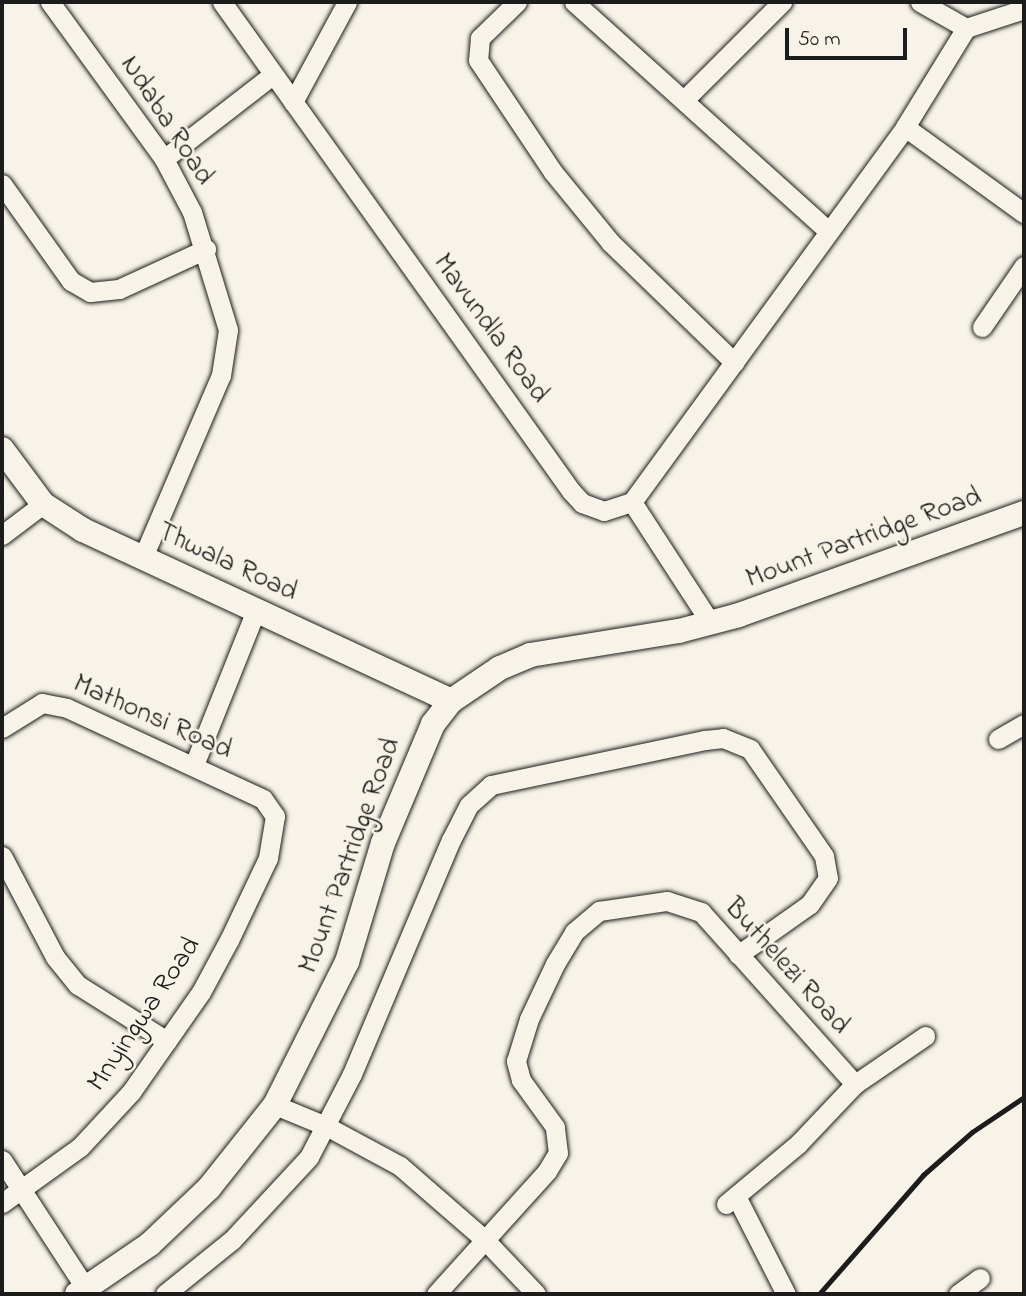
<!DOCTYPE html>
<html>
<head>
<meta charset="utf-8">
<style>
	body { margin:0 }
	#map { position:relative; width:1026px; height:1296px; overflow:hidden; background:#f7f3e8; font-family:"Indie Flower",sans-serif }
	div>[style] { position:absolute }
	.roads { filter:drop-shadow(0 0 2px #1c1c1c) drop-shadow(0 0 2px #1c1c1c) }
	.minor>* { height:19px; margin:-9.5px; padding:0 9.5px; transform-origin:9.5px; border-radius:9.5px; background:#f7f3e8 }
	.tertiary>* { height:24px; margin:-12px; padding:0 12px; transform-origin:12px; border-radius:12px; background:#f7f3e8 }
	.rail>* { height:5px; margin:-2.5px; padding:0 2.5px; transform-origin:2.5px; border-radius:2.5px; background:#1c1c1c }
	span { translate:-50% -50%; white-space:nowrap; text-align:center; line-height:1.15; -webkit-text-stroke:5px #f7f3e8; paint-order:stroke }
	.street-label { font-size:28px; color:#1c1c1c }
	.frame { position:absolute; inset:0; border:4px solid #1c1c1c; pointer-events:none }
	.scale { position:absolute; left:785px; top:28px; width:122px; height:32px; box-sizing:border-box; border:4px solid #1c1c1c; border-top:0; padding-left:9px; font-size:21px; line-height:24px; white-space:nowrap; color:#1c1c1c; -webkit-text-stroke:5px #f7f3e8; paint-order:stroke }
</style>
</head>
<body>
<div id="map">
	<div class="roads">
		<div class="minor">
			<i style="left:50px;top:2px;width:194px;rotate:54deg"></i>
			<i style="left:164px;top:159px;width:60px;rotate:62.2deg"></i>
			<i style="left:192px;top:212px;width:123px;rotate:73deg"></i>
			<i style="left:228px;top:330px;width:46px;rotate:98.8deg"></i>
			<i style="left:221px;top:375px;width:198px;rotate:113.2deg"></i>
			<i style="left:222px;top:2px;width:601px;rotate:54.48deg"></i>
			<i style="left:571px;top:491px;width:16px;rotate:47deg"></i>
			<i style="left:582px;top:503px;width:23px;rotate:20deg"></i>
			<i style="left:604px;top:511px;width:29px;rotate:-18deg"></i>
			<i style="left:632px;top:502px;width:464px;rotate:-53.9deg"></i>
			<i style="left:905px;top:127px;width:116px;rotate:-58.4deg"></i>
			<i style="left:966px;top:28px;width:61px;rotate:-18.1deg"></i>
			<i style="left:517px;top:2px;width:52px;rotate:135.8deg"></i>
			<i style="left:480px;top:38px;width:22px;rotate:95deg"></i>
			<i style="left:478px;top:60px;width:135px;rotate:56.2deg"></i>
			<i style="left:553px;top:172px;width:90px;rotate:50.8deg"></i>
			<i style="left:610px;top:242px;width:173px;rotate:44.1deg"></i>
			<i style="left:574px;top:2px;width:342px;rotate:42deg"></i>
			<i style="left:920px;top:2px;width:53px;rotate:29.5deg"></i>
			<i style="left:684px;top:100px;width:139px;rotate:-45deg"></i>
			<i style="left:293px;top:102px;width:114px;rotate:-61.6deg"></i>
			<i style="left:905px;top:127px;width:147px;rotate:35.9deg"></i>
			<i style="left:164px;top:159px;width:135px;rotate:-37.8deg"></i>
			<i style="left:2px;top:184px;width:119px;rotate:54.6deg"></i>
			<i style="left:71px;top:281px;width:22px;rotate:30deg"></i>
			<i style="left:90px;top:292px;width:29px;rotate:-6deg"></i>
			<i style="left:119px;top:289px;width:96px;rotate:-24.7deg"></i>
			<i style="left:982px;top:327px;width:74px;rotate:-55.5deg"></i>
			<i style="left:632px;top:502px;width:143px;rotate:57deg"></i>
			<i style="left:2px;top:535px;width:51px;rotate:-37.1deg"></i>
			<i style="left:2px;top:728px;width:47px;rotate:-32deg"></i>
			<i style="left:42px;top:703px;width:25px;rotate:11deg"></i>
			<i style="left:67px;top:708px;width:216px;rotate:24.9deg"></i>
			<i style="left:263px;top:799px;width:21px;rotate:55deg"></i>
			<i style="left:275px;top:816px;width:43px;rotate:99.5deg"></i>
			<i style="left:268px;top:858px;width:91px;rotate:115.4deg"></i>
			<i style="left:229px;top:940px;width:59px;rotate:118.3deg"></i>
			<i style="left:201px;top:992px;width:122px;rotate:125deg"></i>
			<i style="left:131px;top:1092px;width:75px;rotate:132.8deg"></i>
			<i style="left:80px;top:1147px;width:96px;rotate:144.3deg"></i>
			<i style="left:998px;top:739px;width:30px;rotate:-30deg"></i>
			<i style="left:194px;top:765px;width:167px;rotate:-68.2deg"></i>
			<i style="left:2px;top:856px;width:114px;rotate:62.3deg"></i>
			<i style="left:55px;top:957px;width:36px;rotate:51deg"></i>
			<i style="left:78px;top:985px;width:105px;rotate:32.2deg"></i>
			<i style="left:275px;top:1105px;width:55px;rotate:22.4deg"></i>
			<i style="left:326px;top:1126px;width:84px;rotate:28.4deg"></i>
			<i style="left:400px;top:1166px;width:113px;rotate:41deg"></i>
			<i style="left:485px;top:1240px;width:74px;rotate:46.6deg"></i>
			<i style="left:2px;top:1160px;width:154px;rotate:56.9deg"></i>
			<i style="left:736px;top:1196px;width:110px;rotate:63deg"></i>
			<i style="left:726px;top:1204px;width:94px;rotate:-39.8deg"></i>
			<i style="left:798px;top:1144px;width:83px;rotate:-46.5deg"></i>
			<i style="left:855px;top:1084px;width:85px;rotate:-34.4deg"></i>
			<i style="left:165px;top:1294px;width:86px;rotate:-38.9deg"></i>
			<i style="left:232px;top:1240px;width:113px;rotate:-47.1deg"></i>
			<i style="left:309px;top:1157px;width:93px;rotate:-62.6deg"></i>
			<i style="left:352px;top:1074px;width:254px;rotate:-67.1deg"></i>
			<i style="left:451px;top:840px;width:39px;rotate:-63deg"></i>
			<i style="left:469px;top:805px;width:30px;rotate:-42deg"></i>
			<i style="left:491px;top:785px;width:219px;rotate:-11.9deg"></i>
			<i style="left:705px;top:740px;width:18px;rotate:-6deg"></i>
			<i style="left:723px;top:738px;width:29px;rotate:22deg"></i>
			<i style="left:750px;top:749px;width:130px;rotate:55.3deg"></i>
			<i style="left:824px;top:856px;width:22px;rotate:80deg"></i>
			<i style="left:828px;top:878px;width:32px;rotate:125deg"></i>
			<i style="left:810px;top:904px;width:88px;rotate:144.7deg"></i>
			<i style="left:436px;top:1294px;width:166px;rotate:-47.9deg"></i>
			<i style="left:547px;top:1171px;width:21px;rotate:-59deg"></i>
			<i style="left:558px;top:1153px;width:26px;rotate:-97deg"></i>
			<i style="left:555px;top:1127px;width:58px;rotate:-125.9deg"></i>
			<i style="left:521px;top:1080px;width:20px;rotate:-105deg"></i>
			<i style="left:516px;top:1061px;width:44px;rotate:-72.8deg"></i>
			<i style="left:529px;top:1019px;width:61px;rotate:-64.7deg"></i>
			<i style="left:555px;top:964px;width:37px;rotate:-59deg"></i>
			<i style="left:574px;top:932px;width:33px;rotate:-40deg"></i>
			<i style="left:599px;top:911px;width:69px;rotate:-8.4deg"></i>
			<i style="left:667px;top:901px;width:36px;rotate:18deg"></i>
			<i style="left:701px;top:912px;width:231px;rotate:48.2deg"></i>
			<i style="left:958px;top:1294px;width:27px;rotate:-36deg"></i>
		</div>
		<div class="tertiary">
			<i style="left:2px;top:449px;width:69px;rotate:53.3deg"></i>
			<i style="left:43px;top:504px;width:48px;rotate:33deg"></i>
			<i style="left:83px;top:530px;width:406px;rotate:24.9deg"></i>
			<i style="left:77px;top:1294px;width:88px;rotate:-34.4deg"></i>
			<i style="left:150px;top:1244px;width:81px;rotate:-43.5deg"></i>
			<i style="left:209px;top:1188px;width:106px;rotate:-51.5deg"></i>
			<i style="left:275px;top:1105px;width:160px;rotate:-63.3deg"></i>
			<i style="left:347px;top:962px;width:124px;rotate:-73.2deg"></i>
			<i style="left:383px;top:843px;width:129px;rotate:-67.2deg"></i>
			<i style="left:433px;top:724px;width:29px;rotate:-52deg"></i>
			<i style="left:451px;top:701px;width:59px;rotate:-34deg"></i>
			<i style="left:500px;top:668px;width:33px;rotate:-23deg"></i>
			<i style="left:530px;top:655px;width:151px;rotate:-9.2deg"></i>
			<i style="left:679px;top:631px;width:62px;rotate:-14.9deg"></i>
			<i style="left:739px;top:615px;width:303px;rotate:-19.7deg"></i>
		</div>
	</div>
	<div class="rail">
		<i style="left:819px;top:1294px;width:158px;rotate:-48.8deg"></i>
		<i style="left:923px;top:1175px;width:65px;rotate:-41.3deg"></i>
		<i style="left:972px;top:1132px;width:63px;rotate:-33.9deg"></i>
	</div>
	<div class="street-label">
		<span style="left:166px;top:121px;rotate:57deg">Ndaba Road</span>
		<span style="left:490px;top:329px;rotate:54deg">Mavundla Road</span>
		<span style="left:864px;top:539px;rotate:-20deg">Mount Partridge Road</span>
		<span style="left:227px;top:563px;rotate:25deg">Thwala Road</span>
		<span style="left:152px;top:718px;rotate:24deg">Mathonsi Road</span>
		<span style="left:351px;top:856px;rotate:-70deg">Mount Partridge Road</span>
		<span style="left:786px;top:967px;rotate:48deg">Buthelezi Road</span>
		<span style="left:145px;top:1015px;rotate:-56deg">Mnyingwa Road</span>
	</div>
	<div class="frame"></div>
	<div class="scale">50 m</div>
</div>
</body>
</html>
